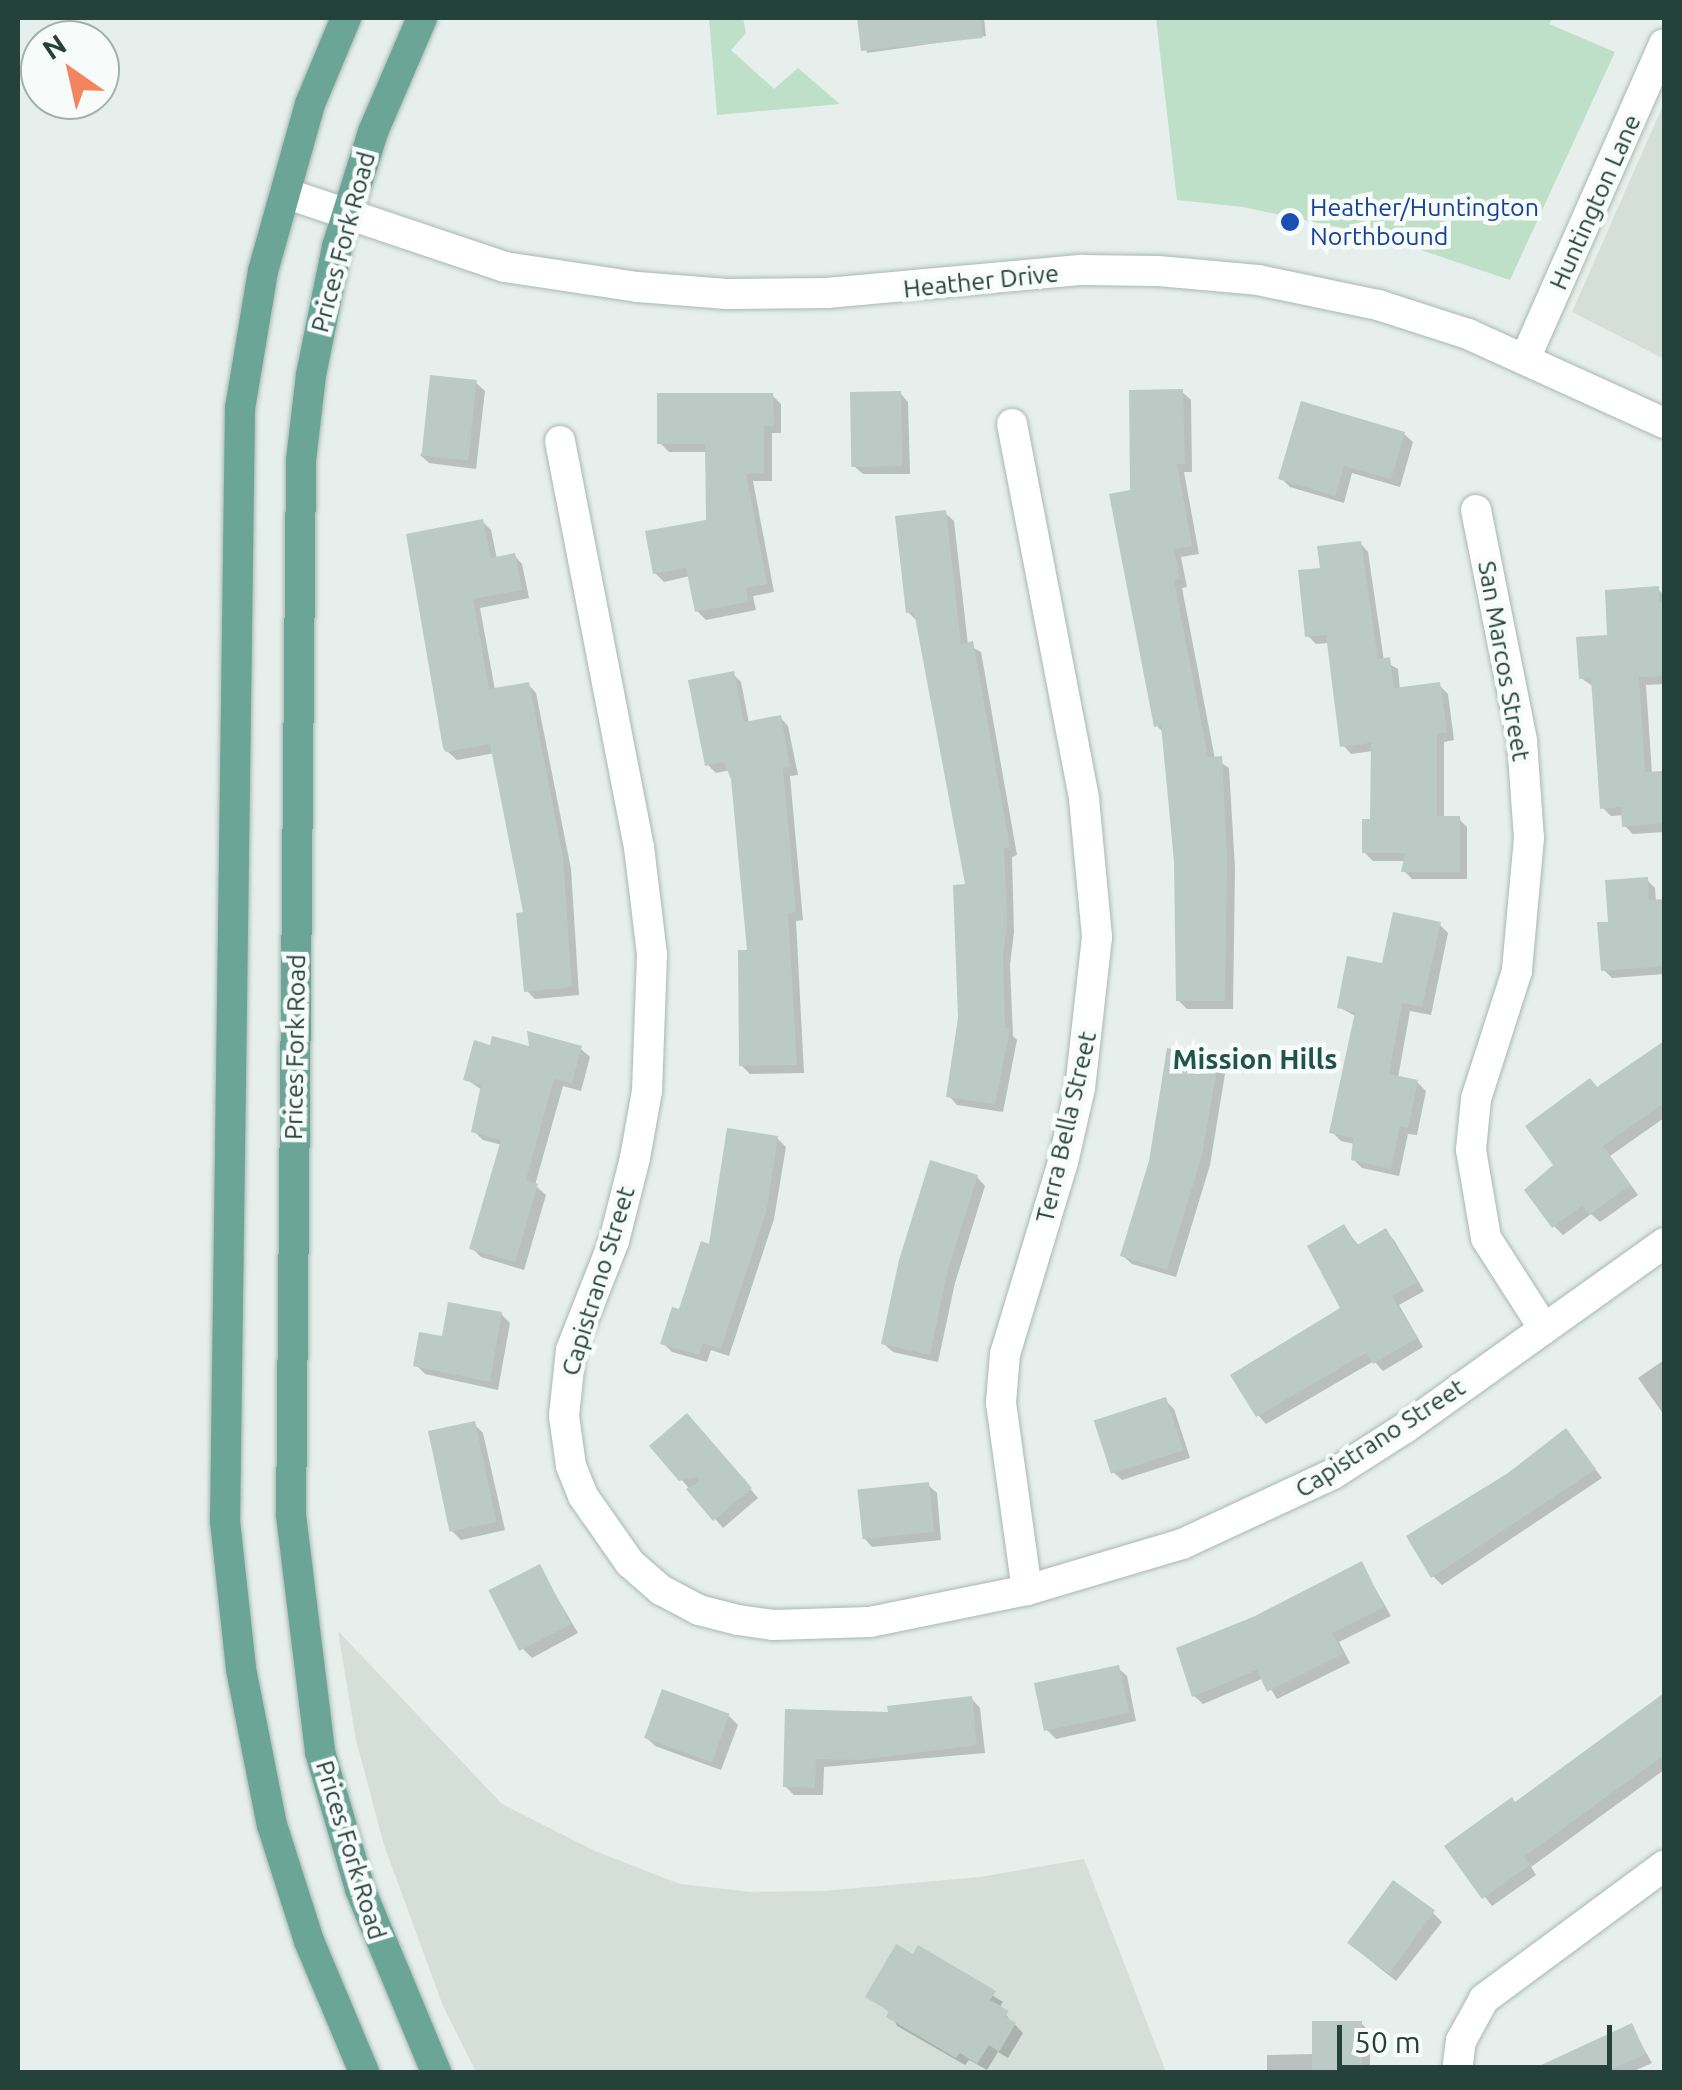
<!DOCTYPE html>
<html>
<head>
<meta charset="utf-8">
<style>
	body { margin:0 }
	#map { position:relative; width:1682px; height:2090px; overflow:hidden; background:#e6efeb; font-family:Ubuntu,sans-serif }
	div>[style] { position:absolute }
	.built>* { inset:0; background:#d4dfda }
	.green>* { inset:0; background:#bfe0c8 }
	.shadow>* { inset:0; background:#0003 }
	.building>* { inset:0; background:#bbcac4; transform-origin:0 0 }
	.roads { filter:drop-shadow(0 0 2px #a8b8b2) drop-shadow(0 0 2px #a8b8b2) }
	.minor>* { height:30px; margin:-15px; padding:0 15px; transform-origin:15px; border-radius:15px; background:#fff }
	.major>* { height:30px; margin:-15px; padding:0 15px; transform-origin:15px; border-radius:15px; background:#6aa596 }
	.dots>* { width:28px; height:28px; translate:-50% -50%; box-sizing:border-box; border:5px solid #f7fbf9; border-radius:50% }
	span { translate:-50% -50%; white-space:nowrap; text-align:center; line-height:1.15; -webkit-text-stroke:9px #f7fbf9; paint-order:stroke }
	.street-label { font-size:25px; color:#24423a }
	.transit-label { font-size:25px; color:#164399 }
	.left { translate:0 -50%; text-align:left }
	.neighbourhood-label { font-size:28px; color:#1f5548; font-weight:700 }
	.frame { position:absolute; inset:0; border:20px solid #24423a; pointer-events:none }
	.north { position:absolute; left:20px; top:20px; width:100px; height:100px; box-sizing:border-box; background:#f7fbf9; border:2px solid #a3b1ad; border-radius:50%; rotate:326deg; font-size:28px; font-weight:700; line-height:40px; text-align:center; color:#24423a }
	.north::after { content:''; display:block; margin:auto; width:35px; height:45px; background:#f4845f; clip-path:polygon(50% 0,100% 100%,50% 72%,0 100%) }
	.scale { position:absolute; left:1337px; top:2025px; width:275px; height:45px; box-sizing:border-box; border:5px solid #24423a; border-top:0; padding-left:12px; font-size:30px; line-height:35px; white-space:nowrap; color:#24423a; -webkit-text-stroke:8px #f7fbf9; paint-order:stroke }
</style>
</head>
<body>
<div id="map">
	<div class="built">
		<i style="clip-path:polygon(1664px 103px,1664px 359px,1572px 312px)"></i>
		<i style="clip-path:polygon(338px 1631px,502px 1804px,595px 1851px,680px 1884px,752px 1892px,823px 1891px,980px 1877px,1084px 1859px,1166px 2072px,476px 2072px,443px 2006px,384px 1845px,356px 1740px)"></i>
	</div>
	<div class="green">
		<i style="clip-path:polygon(709px 18px,743px 18px,746px 33px,731px 50px,774px 89px,798px 68px,840px 104px,717px 115px)"></i>
		<i style="clip-path:polygon(1156px 18px,1553px 18px,1549px 24px,1615px 52px,1510px 280px,1379px 236px,1243px 207px,1177px 200px)"></i>
	</div>
	<div class="shadow">
		<i style="clip-path:polygon(860px 18px,984px 18px,986px 36px,867px 53px)"></i>
		<i style="clip-path:polygon(476px 383px,485px 391px,476px 469px,429px 463px,420px 455px)"></i>
		<i style="clip-path:polygon(1182px 392px,1191px 400px,1192px 472px,1184px 472px,1199px 554px,1181px 557px,1187px 587px,1182px 588px,1215px 759px,1229px 768px,1235px 868px,1233px 1009px,1187px 1009px,1178px 1000px,1177px 861px,1164px 733px,1156px 725px,1132px 493px)"></i>
		<i style="clip-path:polygon(900px 393px,908px 402px,910px 474px,863px 474px,854px 466px)"></i>
		<i style="clip-path:polygon(772px 395px,781px 404px,781px 433px,772px 433px,772px 481px,753px 481px,774px 592px,753px 596px,756px 610px,706px 620px,697px 611px,690px 576px,664px 582px,655px 573px,708px 522px,708px 452px,669px 452px,660px 443px)"></i>
		<i style="clip-path:polygon(1404px 434px,1413px 442px,1400px 487px,1352px 473px,1344px 503px,1290px 487px,1281px 478px)"></i>
		<i style="clip-path:polygon(945px 513px,954px 521px,968px 645px,981px 652px,1017px 855px,1012px 857px,1014px 932px,1010px 965px,1013px 1036px,1017px 1040px,1003px 1112px,957px 1105px,949px 1096px,961px 1019px,968px 887px,917px 621px,908px 612px)"></i>
		<i style="clip-path:polygon(482px 521px,491px 530px,497px 559px,514px 555px,522px 564px,529px 598px,480px 608px,495px 690px,528px 684px,536px 693px,571px 869px,579px 995px,535px 999px,526px 990px,526px 914px,495px 753px,457px 760px,447px 751px)"></i>
		<i style="clip-path:polygon(1360px 543px,1368px 552px,1384px 661px,1398px 669px,1400px 690px,1439px 685px,1448px 694px,1454px 740px,1444px 742px,1444px 818px,1458px 818px,1467px 827px,1467px 879px,1412px 879px,1404px 871px,1406px 861px,1373px 861px,1364px 852px,1372px 822px,1373px 751px,1351px 754px,1343px 745px,1329px 643px,1316px 644px,1308px 636px,1323px 570px)"></i>
		<i style="clip-path:polygon(1658px 589px,1664px 595px,1664px 684px,1646px 685px,1652px 774px,1664px 773px,1664px 832px,1633px 834px,1624px 825px,1624px 815px,1611px 816px,1603px 808px,1594px 687px,1581px 678px,1610px 637px)"></i>
		<i style="clip-path:polygon(733px 674px,741px 682px,749px 723px,780px 717px,788px 726px,798px 775px,790px 776px,803px 920px,796px 921px,804px 1073px,750px 1074px,741px 1065px,750px 952px,733px 779px,730px 770px,716px 773px,707px 764px)"></i>
		<i style="clip-path:polygon(1647px 880px,1655px 888px,1656px 902px,1664px 901px,1664px 974px,1612px 978px,1604px 970px,1611px 924px)"></i>
		<i style="clip-path:polygon(1439px 924px,1448px 933px,1431px 1015px,1410px 1011px,1398px 1078px,1417px 1082px,1426px 1091px,1417px 1135px,1408px 1134px,1399px 1176px,1362px 1168px,1353px 1159px,1355px 1144px,1341px 1141px,1332px 1132px,1357px 1017px,1339px 1007px)"></i>
		<i style="clip-path:polygon(1664px 1044px,1664px 1118px,1610px 1156px,1638px 1195px,1600px 1222px,1591px 1214px,1563px 1235px,1554px 1226px,1557px 1165px,1599px 1090px)"></i>
		<i style="clip-path:polygon(491px 1048px,581px 1049px,590px 1057px,581px 1091px,563px 1086px,535px 1185px,546px 1195px,524px 1270px,481px 1257px,472px 1248px,502px 1145px,483px 1140px,474px 1131px,482px 1090px,466px 1079px)"></i>
		<i style="clip-path:polygon(1218px 1059px,1226px 1068px,1210px 1165px,1176px 1277px,1132px 1264px,1123px 1256px)"></i>
		<i style="clip-path:polygon(777px 1138px,786px 1147px,774px 1219px,729px 1356px,711px 1350px,707px 1362px,672px 1352px,663px 1343px,711px 1247px)"></i>
		<i style="clip-path:polygon(977px 1177px,985px 1186px,955px 1283px,938px 1362px,893px 1352px,884px 1344px)"></i>
		<i style="clip-path:polygon(1344px 1227px,1359px 1246px,1385px 1231px,1394px 1240px,1424px 1291px,1399px 1305px,1423px 1347px,1383px 1371px,1374px 1361px,1266px 1424px,1258px 1415px,1343px 1309px)"></i>
		<i style="clip-path:polygon(501px 1314px,510px 1323px,498px 1390px,425px 1374px,416px 1365px,444px 1339px)"></i>
		<i style="clip-path:polygon(1664px 1360px,1664px 1415px,1638px 1378px)"></i>
		<i style="clip-path:polygon(1165px 1400px,1174px 1409px,1190px 1458px,1122px 1480px,1113px 1472px)"></i>
		<i style="clip-path:polygon(474px 1424px,483px 1433px,505px 1530px,461px 1540px,452px 1531px)"></i>
		<i style="clip-path:polygon(696px 1424px,758px 1498px,723px 1528px,681px 1479px)"></i>
		<i style="clip-path:polygon(1566px 1431px,1602px 1478px,1442px 1585px,1433px 1576px,1510px 1475px)"></i>
		<i style="clip-path:polygon(928px 1485px,937px 1493px,941px 1540px,872px 1547px,864px 1538px)"></i>
		<i style="clip-path:polygon(1361px 1564px,1391px 1616px,1339px 1642px,1350px 1663px,1277px 1699px,1264px 1678px,1203px 1704px,1194px 1696px,1256px 1619px)"></i>
		<i style="clip-path:polygon(539px 1567px,578px 1633px,532px 1658px,523px 1649px)"></i>
		<i style="clip-path:polygon(1118px 1668px,1127px 1676px,1136px 1721px,1056px 1739px,1047px 1730px)"></i>
		<i style="clip-path:polygon(1664px 1698px,1664px 1770px,1531px 1867px,1536px 1875px,1492px 1906px,1447px 1847px,1516px 1805px)"></i>
		<i style="clip-path:polygon(972px 1699px,980px 1708px,985px 1753px,824px 1767px,823px 1795px,794px 1795px,785px 1786px,787px 1711px,890px 1715px)"></i>
		<i style="clip-path:polygon(729px 1716px,738px 1725px,721px 1770px,655px 1746px,647px 1738px)"></i>
		<i style="clip-path:polygon(1433px 1913px,1442px 1922px,1396px 1981px,1357px 1950px)"></i>
		<i style="clip-path:polygon(919px 1949px,1003px 2002px,999px 2008px,1023px 2033px,1008px 2058px,998px 2052px,987px 2070px,969px 2060px,965px 2065px,897px 2026px,891px 2013px,868px 1996px)"></i>
		<i style="clip-path:polygon(1361px 2023px,1370px 2032px,1370px 2072px,1267px 2072px,1267px 2055px,1315px 2054px)"></i>
		<i style="clip-path:polygon(1631px 2026px,1652px 2063px,1632px 2072px,1571px 2072px,1564px 2058px)"></i>
	</div>
	<div class="building">
		<i style="clip-path:polygon(857px 18px,981px 18px,982px 38px,861px 51px)"></i>
		<i style="left:430px;top:375px;width:47px;height:81px;rotate:6deg"></i>
		<i style="clip-path:polygon(1183px 389px,1185px 464px,1177px 464px,1192px 546px,1174px 549px,1180px 579px,1174px 580px,1208px 757px,1222px 756px,1227px 858px,1225px 1001px,1176px 1001px,1174px 861px,1161px 725px,1154px 727px,1109px 494px,1130px 490px,1129px 390px)"></i>
		<i style="left:901px;top:391px;width:75px;height:51px;rotate:89deg"></i>
		<i style="clip-path:polygon(657px 393px,773px 393px,774px 426px,764px 426px,764px 473px,746px 474px,767px 584px,746px 588px,748px 602px,695px 612px,686px 568px,653px 574px,645px 531px,706px 520px,705px 444px,657px 444px)"></i>
		<i style="clip-path:polygon(1301px 401px,1405px 432px,1391px 479px,1344px 466px,1335px 496px,1278px 479px)"></i>
		<i style="clip-path:polygon(946px 510px,961px 644px,973px 641px,1010px 847px,1004px 848px,1007px 922px,1003px 954px,1005px 1028px,1010px 1029px,995px 1104px,946px 1097px,958px 1018px,953px 885px,965px 884px,914px 612px,906px 613px,895px 516px)"></i>
		<i style="clip-path:polygon(483px 519px,491px 558px,515px 553px,522px 590px,473px 599px,489px 689px,529px 682px,563px 858px,572px 987px,524px 992px,516px 913px,523px 912px,490px 744px,446px 752px,443px 748px,406px 534px)"></i>
		<i style="clip-path:polygon(1361px 541px,1378px 659px,1390px 657px,1394px 688px,1440px 682px,1447px 732px,1437px 734px,1437px 816px,1460px 816px,1460px 872px,1401px 872px,1405px 853px,1362px 853px,1362px 819px,1370px 819px,1371px 743px,1340px 747px,1326px 635px,1305px 637px,1298px 570px,1320px 568px,1317px 546px)"></i>
		<i style="clip-path:polygon(1659px 586px,1660px 602px,1664px 601px,1664px 676px,1639px 677px,1645px 772px,1664px 771px,1664px 823px,1622px 827px,1621px 807px,1600px 809px,1591px 678px,1579px 679px,1576px 637px,1607px 635px,1605px 590px)"></i>
		<i style="clip-path:polygon(734px 671px,744px 722px,781px 715px,790px 767px,783px 768px,796px 912px,788px 913px,797px 1065px,739px 1066px,738px 950px,747px 950px,731px 779px,724px 762px,705px 766px,688px 680px)"></i>
		<i style="clip-path:polygon(1648px 877px,1649px 900px,1664px 899px,1664px 966px,1601px 971px,1597px 922px,1608px 922px,1605px 880px)"></i>
		<i style="clip-path:polygon(1393px 912px,1441px 922px,1422px 1007px,1402px 1003px,1389px 1074px,1418px 1080px,1408px 1128px,1400px 1126px,1391px 1169px,1351px 1160px,1353px 1138px,1329px 1133px,1355px 1012px,1337px 1008px,1347px 956px,1382px 963px)"></i>
		<i style="clip-path:polygon(527px 1031px,582px 1046px,572px 1083px,554px 1079px,526px 1180px,538px 1184px,515px 1262px,469px 1249px,501px 1140px,471px 1132px,481px 1085px,463px 1080px,474px 1040px,490px 1045px,492px 1036px,529px 1046px)"></i>
		<i style="clip-path:polygon(1664px 1041px,1664px 1103px,1603px 1146px,1631px 1185px,1589px 1215px,1582px 1206px,1552px 1228px,1524px 1190px,1553px 1165px,1525px 1126px,1590px 1078px,1597px 1087px)"></i>
		<i style="clip-path:polygon(1167px 1048px,1219px 1057px,1202px 1155px,1167px 1270px,1120px 1256px,1149px 1161px)"></i>
		<i style="clip-path:polygon(727px 1128px,778px 1136px,767px 1209px,721px 1349px,703px 1343px,699px 1355px,660px 1344px,672px 1307px,679px 1309px,701px 1241px,709px 1244px)"></i>
		<i style="clip-path:polygon(930px 1160px,978px 1175px,947px 1273px,930px 1355px,881px 1344px,899px 1260px)"></i>
		<i style="clip-path:polygon(1344px 1224px,1357px 1245px,1386px 1228px,1417px 1282px,1392px 1296px,1417px 1338px,1373px 1364px,1366px 1353px,1256px 1417px,1230px 1375px,1340px 1308px,1307px 1246px)"></i>
		<i style="clip-path:polygon(448px 1302px,502px 1312px,490px 1382px,413px 1366px,419px 1332px,442px 1336px)"></i>
		<i style="left:1166px;top:1397px;width:56px;height:76px;rotate:72deg"></i>
		<i style="clip-path:polygon(687px 1413px,752px 1488px,713px 1521px,686px 1489px,699px 1482px,697px 1477px,679px 1481px,649px 1446px)"></i>
		<i style="left:475px;top:1421px;width:103px;height:48px;rotate:78deg"></i>
		<i style="clip-path:polygon(1566px 1428px,1596px 1469px,1431px 1578px,1406px 1536px,1508px 1473px)"></i>
		<i style="left:929px;top:1482px;width:50px;height:72px;rotate:84deg"></i>
		<i style="clip-path:polygon(1362px 1561px,1384px 1607px,1332px 1633px,1343px 1654px,1267px 1692px,1257px 1670px,1192px 1697px,1176px 1648px,1255px 1616px)"></i>
		<i style="left:540px;top:1564px;width:68px;height:58px;rotate:63deg"></i>
		<i style="left:1119px;top:1665px;width:49px;height:87px;rotate:78deg"></i>
		<i style="left:662px;top:1689px;width:72px;height:52px;rotate:20deg"></i>
		<i style="clip-path:polygon(1664px 1693px,1664px 1755px,1524px 1857px,1530px 1865px,1482px 1899px,1444px 1846px,1512px 1797px,1515px 1802px)"></i>
		<i style="clip-path:polygon(972px 1696px,977px 1745px,860px 1760px,816px 1759px,815px 1788px,783px 1787px,785px 1709px,888px 1712px,887px 1706px)"></i>
		<i style="left:1393px;top:1880px;width:52px;height:78px;rotate:36deg"></i>
		<i style="clip-path:polygon(896px 1944px,913px 1954px,918px 1945px,996px 1991px,990px 2000px,1009px 2011px,1005px 2016px,1016px 2023px,999px 2052px,989px 2045px,977px 2064px,960px 2053px,956px 2058px,886px 2017px,889px 2011px,865px 1997px)"></i>
		<i style="left:1312px;top:2021px;width:50px;height:51px"></i>
		<i style="clip-path:polygon(1632px 2023px,1646px 2054px,1606px 2072px,1526px 2072px)"></i>
	</div>
	<div class="roads">
		<div class="minor">
			<i style="left:285px;top:193px;width:232px;rotate:18.6deg"></i>
			<i style="left:505px;top:267px;width:134px;rotate:8.6deg"></i>
			<i style="left:638px;top:287px;width:89px;rotate:4.5deg"></i>
			<i style="left:727px;top:294px;width:100px;rotate:-0.6deg"></i>
			<i style="left:827px;top:293px;width:256px;rotate:-5.2deg"></i>
			<i style="left:1082px;top:270px;width:76px;rotate:0.8deg"></i>
			<i style="left:1158px;top:271px;width:100px;rotate:5.1deg"></i>
			<i style="left:1258px;top:280px;width:123px;rotate:11.8deg"></i>
			<i style="left:1378px;top:305px;width:95px;rotate:17.9deg"></i>
			<i style="left:1468px;top:334px;width:215px;rotate:24.4deg"></i>
			<i style="left:1525px;top:359px;width:344px;rotate:-66.2deg"></i>
			<i style="left:1012px;top:424px;width:382px;rotate:79.1deg"></i>
			<i style="left:1084px;top:799px;width:139px;rotate:84.6deg"></i>
			<i style="left:1097px;top:937px;width:152px;rotate:96.4deg"></i>
			<i style="left:1080px;top:1088px;width:76px;rotate:102.9deg"></i>
			<i style="left:1063px;top:1162px;width:201px;rotate:106.8deg"></i>
			<i style="left:1005px;top:1354px;width:49px;rotate:94.7deg"></i>
			<i style="left:1001px;top:1403px;width:189px;rotate:82.1deg"></i>
			<i style="left:560px;top:441px;width:414px;rotate:79deg"></i>
			<i style="left:639px;top:847px;width:109px;rotate:83.1deg"></i>
			<i style="left:652px;top:955px;width:136px;rotate:92.1deg"></i>
			<i style="left:647px;top:1091px;width:68px;rotate:100.2deg"></i>
			<i style="left:635px;top:1158px;width:86px;rotate:104.2deg"></i>
			<i style="left:614px;top:1241px;width:117px;rotate:111.5deg"></i>
			<i style="left:571px;top:1350px;width:66px;rotate:96.1deg"></i>
			<i style="left:564px;top:1416px;width:50px;rotate:82deg"></i>
			<i style="left:571px;top:1466px;width:32px;rotate:68deg"></i>
			<i style="left:583px;top:1496px;width:82px;rotate:55deg"></i>
			<i style="left:630px;top:1563px;width:41px;rotate:41.1deg"></i>
			<i style="left:661px;top:1590px;width:43px;rotate:27.8deg"></i>
			<i style="left:699px;top:1610px;width:40px;rotate:14.4deg"></i>
			<i style="left:738px;top:1620px;width:35px;rotate:8deg"></i>
			<i style="left:773px;top:1625px;width:97px;rotate:-1.8deg"></i>
			<i style="left:870px;top:1622px;width:160px;rotate:-11.5deg"></i>
			<i style="left:1027px;top:1590px;width:162px;rotate:-16.5deg"></i>
			<i style="left:1182px;top:1544px;width:166px;rotate:-24.9deg"></i>
			<i style="left:1333px;top:1474px;width:85px;rotate:-32.6deg"></i>
			<i style="left:1405px;top:1428px;width:318px;rotate:-35.5deg"></i>
			<i style="left:1476px;top:510px;width:236px;rotate:78.7deg"></i>
			<i style="left:1522px;top:741px;width:97px;rotate:85.9deg"></i>
			<i style="left:1529px;top:838px;width:134px;rotate:95.2deg"></i>
			<i style="left:1517px;top:971px;width:134px;rotate:107.8deg"></i>
			<i style="left:1476px;top:1099px;width:51px;rotate:95.6deg"></i>
			<i style="left:1471px;top:1150px;width:89px;rotate:80.3deg"></i>
			<i style="left:1486px;top:1238px;width:106px;rotate:57.4deg"></i>
			<i style="left:1457px;top:2072px;width:31px;rotate:-83deg"></i>
			<i style="left:1461px;top:2041px;width:48px;rotate:-61.3deg"></i>
			<i style="left:1484px;top:1999px;width:224px;rotate:-36.5deg"></i>
		</div>
		<div class="major">
			<i style="left:346px;top:18px;width:93px;rotate:112.7deg"></i>
			<i style="left:310px;top:104px;width:173px;rotate:105.7deg"></i>
			<i style="left:263px;top:271px;width:139px;rotate:99.5deg"></i>
			<i style="left:240px;top:408px;width:1113px;rotate:90.77deg"></i>
			<i style="left:225px;top:1521px;width:149px;rotate:83.8deg"></i>
			<i style="left:241px;top:1669px;width:159px;rotate:78.8deg"></i>
			<i style="left:272px;top:1825px;width:122px;rotate:72.3deg"></i>
			<i style="left:309px;top:1941px;width:142px;rotate:67.2deg"></i>
			<i style="left:422px;top:18px;width:124px;rotate:113.3deg"></i>
			<i style="left:373px;top:132px;width:121px;rotate:107.4deg"></i>
			<i style="left:337px;top:247px;width:131px;rotate:101.5deg"></i>
			<i style="left:311px;top:375px;width:86px;rotate:96.7deg"></i>
			<i style="left:301px;top:460px;width:1055px;rotate:90.54deg"></i>
			<i style="left:291px;top:1515px;width:239px;rotate:83deg"></i>
			<i style="left:320px;top:1752px;width:143px;rotate:73.7deg"></i>
			<i style="left:360px;top:1889px;width:198px;rotate:67.4deg"></i>
		</div>
	</div>
	<div class="dots">
		<i style="left:1290px;top:222px;background:#1a4fb4"></i>
	</div>
	<div class="street-label">
		<span style="left:1595px;top:202px;rotate:-66deg">Huntington Lane</span>
		<span style="left:343px;top:242px;rotate:-75deg">Prices Fork Road</span>
		<span style="left:981px;top:281px;rotate:-6deg">Heather Drive</span>
		<span style="left:1504px;top:661px;rotate:80deg">San Marcos Street</span>
		<span style="left:295px;top:1047px;rotate:-89deg">Prices Fork Road</span>
		<span style="left:1066px;top:1127px;rotate:-77deg">Terra Bella Street</span>
		<span style="left:598px;top:1281px;rotate:-73deg">Capistrano Street</span>
		<span style="left:1380px;top:1438px;rotate:-33deg">Capistrano Street</span>
		<span style="left:351px;top:1850px;rotate:73deg">Prices Fork Road</span>
	</div>
	<div class="transit-label">
		<span class="left" style="left:1310px;top:222px">Heather/Huntington<br>Northbound</span>
	</div>
	<div class="neighbourhood-label">
		<span style="left:1255px;top:1059px">Mission Hills</span>
	</div>
	<div class="frame"></div>
	<div class="north">N</div>
	<div class="scale">50 m</div>
</div>
</body>
</html>
